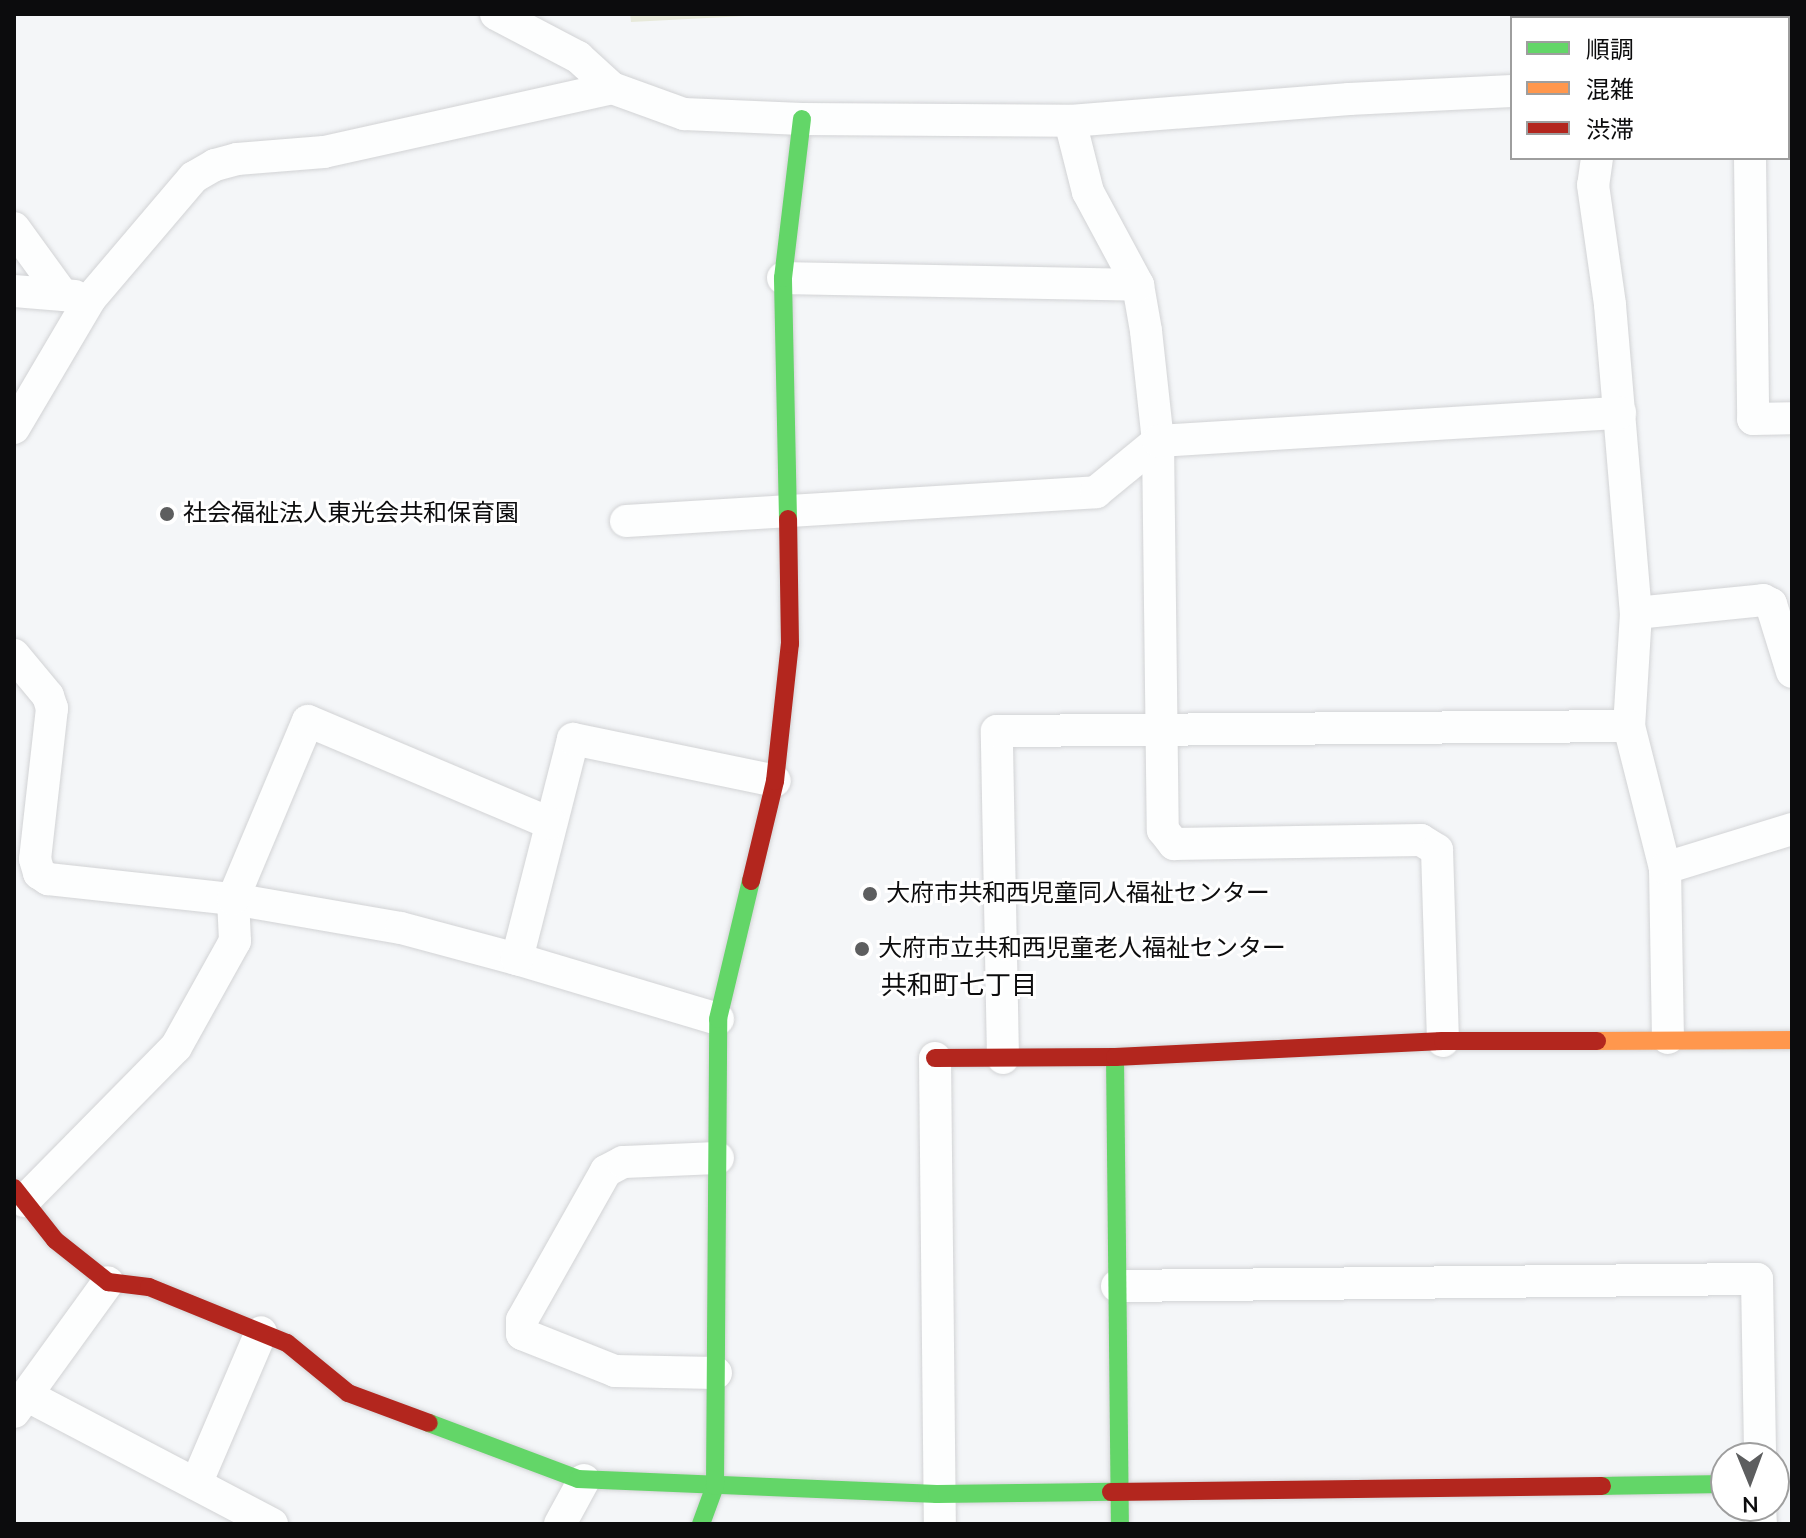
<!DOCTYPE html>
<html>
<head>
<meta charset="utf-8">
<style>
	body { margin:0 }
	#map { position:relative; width:1806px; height:1538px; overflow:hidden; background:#f4f6f8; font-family:"Nunito Sans","Noto Sans JP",sans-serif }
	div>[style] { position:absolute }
	.green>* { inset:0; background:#e7e9da }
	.roads { filter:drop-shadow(0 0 2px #d2d3d5) drop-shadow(0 0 2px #d2d3d5) }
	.street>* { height:32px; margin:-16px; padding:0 16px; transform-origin:16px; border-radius:16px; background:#fdfefe }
	.fast>* { height:18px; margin:-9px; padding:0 9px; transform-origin:9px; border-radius:9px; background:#63d668 }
	.slow>* { height:18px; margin:-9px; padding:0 9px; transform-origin:9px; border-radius:9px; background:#ff974d }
	.jam>* { height:18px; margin:-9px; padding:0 9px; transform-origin:9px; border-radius:9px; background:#b3261e }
	.dots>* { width:22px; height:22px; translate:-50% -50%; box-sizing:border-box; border:4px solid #fff; border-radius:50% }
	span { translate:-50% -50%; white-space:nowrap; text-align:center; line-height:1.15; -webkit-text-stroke:6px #fff; paint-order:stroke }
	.poi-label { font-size:24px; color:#0c0c0d }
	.left { translate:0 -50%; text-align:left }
	.neighbourhood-label { font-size:26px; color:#0c0c0d }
	.frame { position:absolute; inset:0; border:16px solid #0c0c0d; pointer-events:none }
	.legend { position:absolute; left:1510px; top:16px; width:280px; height:144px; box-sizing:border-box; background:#fff; border:2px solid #9e9e9e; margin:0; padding:10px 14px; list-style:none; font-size:24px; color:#0c0c0d }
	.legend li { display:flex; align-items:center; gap:16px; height:40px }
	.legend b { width:40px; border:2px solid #9e9e9e }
	.north { position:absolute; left:1710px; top:1442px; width:80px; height:80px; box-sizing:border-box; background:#fff; border:2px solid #9e9e9e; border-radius:50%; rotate:179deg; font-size:22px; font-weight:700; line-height:32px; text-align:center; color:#0c0c0d }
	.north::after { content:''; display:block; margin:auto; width:28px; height:36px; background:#5d5e5f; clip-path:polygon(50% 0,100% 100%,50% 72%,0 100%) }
</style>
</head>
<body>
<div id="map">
	<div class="green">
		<i style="clip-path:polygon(630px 14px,784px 14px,631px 22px)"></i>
	</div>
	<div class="roads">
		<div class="street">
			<i style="left:496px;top:14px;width:93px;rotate:27.7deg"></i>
			<i style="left:578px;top:57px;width:46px;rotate:42.4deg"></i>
			<i style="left:612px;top:88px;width:77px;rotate:19.9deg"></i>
			<i style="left:684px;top:114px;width:118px;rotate:2.4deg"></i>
			<i style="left:802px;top:119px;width:268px;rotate:0.4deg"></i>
			<i style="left:1070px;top:121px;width:280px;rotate:-4.5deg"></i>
			<i style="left:1349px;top:99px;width:163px;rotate:-2.8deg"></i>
			<i style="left:1620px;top:18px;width:4px;rotate:-76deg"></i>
			<i style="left:1788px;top:82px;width:4px"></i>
			<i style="left:1070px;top:121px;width:73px;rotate:75.8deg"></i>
			<i style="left:1088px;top:192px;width:106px;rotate:61.7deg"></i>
			<i style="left:1138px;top:285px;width:47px;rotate:80.1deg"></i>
			<i style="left:1146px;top:331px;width:111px;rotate:83.8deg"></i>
			<i style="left:1158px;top:441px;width:389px;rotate:89.3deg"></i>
			<i style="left:1163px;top:830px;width:18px;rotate:52deg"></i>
			<i style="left:1174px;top:844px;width:247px;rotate:-0.9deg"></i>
			<i style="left:1421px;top:840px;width:19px;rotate:32deg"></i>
			<i style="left:1437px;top:850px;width:191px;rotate:88.2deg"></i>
			<i style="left:1597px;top:158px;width:27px;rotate:98deg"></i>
			<i style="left:1593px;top:185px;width:121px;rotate:81.9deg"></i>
			<i style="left:1610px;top:305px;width:309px;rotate:85.2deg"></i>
			<i style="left:1636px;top:613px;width:113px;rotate:93.5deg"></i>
			<i style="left:1629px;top:726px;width:146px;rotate:75.8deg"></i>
			<i style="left:1665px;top:868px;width:170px;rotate:89deg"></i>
			<i style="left:1750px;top:158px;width:261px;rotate:89.3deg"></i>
			<i style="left:1753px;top:419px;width:39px;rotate:-1deg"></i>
			<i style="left:14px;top:228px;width:82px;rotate:54deg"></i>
			<i style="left:783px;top:278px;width:355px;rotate:1.1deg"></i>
			<i style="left:14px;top:291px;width:61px;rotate:4.7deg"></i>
			<i style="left:14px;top:428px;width:150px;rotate:-59.5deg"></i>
			<i style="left:90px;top:299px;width:160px;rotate:-49.6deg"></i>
			<i style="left:194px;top:177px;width:24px;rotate:-30deg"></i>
			<i style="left:215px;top:165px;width:23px;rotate:-15deg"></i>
			<i style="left:237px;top:159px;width:87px;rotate:-4.6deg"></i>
			<i style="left:324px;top:152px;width:295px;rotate:-12.5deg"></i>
			<i style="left:626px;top:521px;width:471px;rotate:-3.5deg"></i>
			<i style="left:1096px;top:492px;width:80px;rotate:-39.4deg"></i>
			<i style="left:1158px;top:441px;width:463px;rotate:-3.5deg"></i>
			<i style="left:1636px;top:613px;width:128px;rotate:-5.8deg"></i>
			<i style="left:1763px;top:600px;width:9px;rotate:27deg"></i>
			<i style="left:1771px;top:604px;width:71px;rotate:72.8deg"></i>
			<i style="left:14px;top:655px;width:53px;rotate:50.3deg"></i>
			<i style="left:48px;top:696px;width:13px;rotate:72deg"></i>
			<i style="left:52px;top:708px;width:152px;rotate:96.4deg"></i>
			<i style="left:35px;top:859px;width:15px;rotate:74deg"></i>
			<i style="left:39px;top:873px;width:11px;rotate:34deg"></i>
			<i style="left:48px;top:879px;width:186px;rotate:6.2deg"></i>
			<i style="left:233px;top:899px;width:170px;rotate:9.8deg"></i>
			<i style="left:401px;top:928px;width:120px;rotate:15deg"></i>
			<i style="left:1665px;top:868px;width:133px;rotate:-17.1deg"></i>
			<i style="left:718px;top:1019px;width:210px;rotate:-163.4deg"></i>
			<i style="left:517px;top:959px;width:227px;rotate:-75.7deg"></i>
			<i style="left:573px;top:739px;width:206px;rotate:11.7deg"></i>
			<i style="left:935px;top:1058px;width:466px;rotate:89.4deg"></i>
			<i style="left:1003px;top:1058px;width:327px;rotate:-91.1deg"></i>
			<i style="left:997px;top:731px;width:632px;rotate:-0.45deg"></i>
			<i style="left:24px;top:1201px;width:216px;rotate:-45.4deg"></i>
			<i style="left:176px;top:1047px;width:121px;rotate:-60.9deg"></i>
			<i style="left:235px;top:941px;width:42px;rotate:-92.7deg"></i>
			<i style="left:233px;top:899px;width:193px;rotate:-67.2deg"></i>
			<i style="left:308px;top:721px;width:263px;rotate:22.9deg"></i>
			<i style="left:1117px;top:1286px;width:640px;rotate:-0.63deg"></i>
			<i style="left:1757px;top:1279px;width:179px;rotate:89deg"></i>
			<i style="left:716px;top:1373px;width:101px;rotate:-178.9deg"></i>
			<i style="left:615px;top:1371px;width:100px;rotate:-158.3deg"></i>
			<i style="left:522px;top:1334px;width:14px;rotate:-90deg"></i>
			<i style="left:522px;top:1320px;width:171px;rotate:-60.6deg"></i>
			<i style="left:606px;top:1171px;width:19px;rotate:-28deg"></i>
			<i style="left:623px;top:1162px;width:95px;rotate:-2.4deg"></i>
			<i style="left:26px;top:1395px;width:278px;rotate:27.7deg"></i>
			<i style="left:14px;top:1412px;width:160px;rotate:-54.1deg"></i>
			<i style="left:196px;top:1484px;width:165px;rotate:-66.8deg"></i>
			<i style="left:1760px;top:1506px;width:18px;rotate:87deg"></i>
			<i style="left:560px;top:1524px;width:50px;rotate:-61.4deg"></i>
		</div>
		<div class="fast">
			<i style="left:788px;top:519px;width:241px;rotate:-91.2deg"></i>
			<i style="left:783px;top:278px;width:160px;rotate:-83.2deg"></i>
			<i style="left:1115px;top:1057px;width:467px;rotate:89.4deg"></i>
			<i style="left:429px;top:1423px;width:159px;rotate:20.6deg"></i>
			<i style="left:578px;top:1479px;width:359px;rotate:2.4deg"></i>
			<i style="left:937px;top:1494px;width:174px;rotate:-0.7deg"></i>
			<i style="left:1602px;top:1486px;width:124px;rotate:-0.9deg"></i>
			<i style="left:701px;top:1524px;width:40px;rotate:-69.8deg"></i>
			<i style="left:715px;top:1486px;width:467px;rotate:-89.6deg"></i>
			<i style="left:718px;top:1019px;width:142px;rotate:-76.6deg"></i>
		</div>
		<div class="slow">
			<i style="left:1597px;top:1041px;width:195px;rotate:-0.3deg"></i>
		</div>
		<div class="jam">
			<i style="left:751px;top:881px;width:103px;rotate:-76.5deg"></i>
			<i style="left:775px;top:781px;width:138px;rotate:-83.8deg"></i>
			<i style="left:790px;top:644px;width:125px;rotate:-90.9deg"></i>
			<i style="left:935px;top:1058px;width:180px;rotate:-0.3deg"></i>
			<i style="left:1115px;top:1057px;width:328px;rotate:-2.8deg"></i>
			<i style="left:1443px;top:1041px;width:154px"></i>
			<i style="left:14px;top:1188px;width:66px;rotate:51.7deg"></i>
			<i style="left:55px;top:1240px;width:68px;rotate:38.4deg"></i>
			<i style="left:108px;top:1282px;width:41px;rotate:7deg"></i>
			<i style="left:149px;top:1287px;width:149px;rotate:22.1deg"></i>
			<i style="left:287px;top:1343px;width:79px;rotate:39.3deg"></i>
			<i style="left:348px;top:1393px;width:86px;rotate:20.3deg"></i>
			<i style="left:1111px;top:1492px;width:491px;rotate:-0.7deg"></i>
		</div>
	</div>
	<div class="dots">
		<i style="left:167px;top:514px;background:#5d5e5f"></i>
		<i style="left:870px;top:894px;background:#5d5e5f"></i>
		<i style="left:862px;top:949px;background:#5d5e5f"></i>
	</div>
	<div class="poi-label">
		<span class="left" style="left:183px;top:514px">社会福祉法人東光会共和保育園</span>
		<span class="left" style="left:886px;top:894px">大府市共和西児童同人福祉センター</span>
		<span class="left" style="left:878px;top:949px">大府市立共和西児童老人福祉センター</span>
	</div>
	<div class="neighbourhood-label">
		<span style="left:959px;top:986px">共和町七丁目</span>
	</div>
	<div class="frame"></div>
	<ul class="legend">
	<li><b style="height:10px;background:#63d668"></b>順調</li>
	<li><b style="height:10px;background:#ff974d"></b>混雑</li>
	<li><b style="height:10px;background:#b3261e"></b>渋滞</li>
	</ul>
	<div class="north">N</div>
</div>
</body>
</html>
